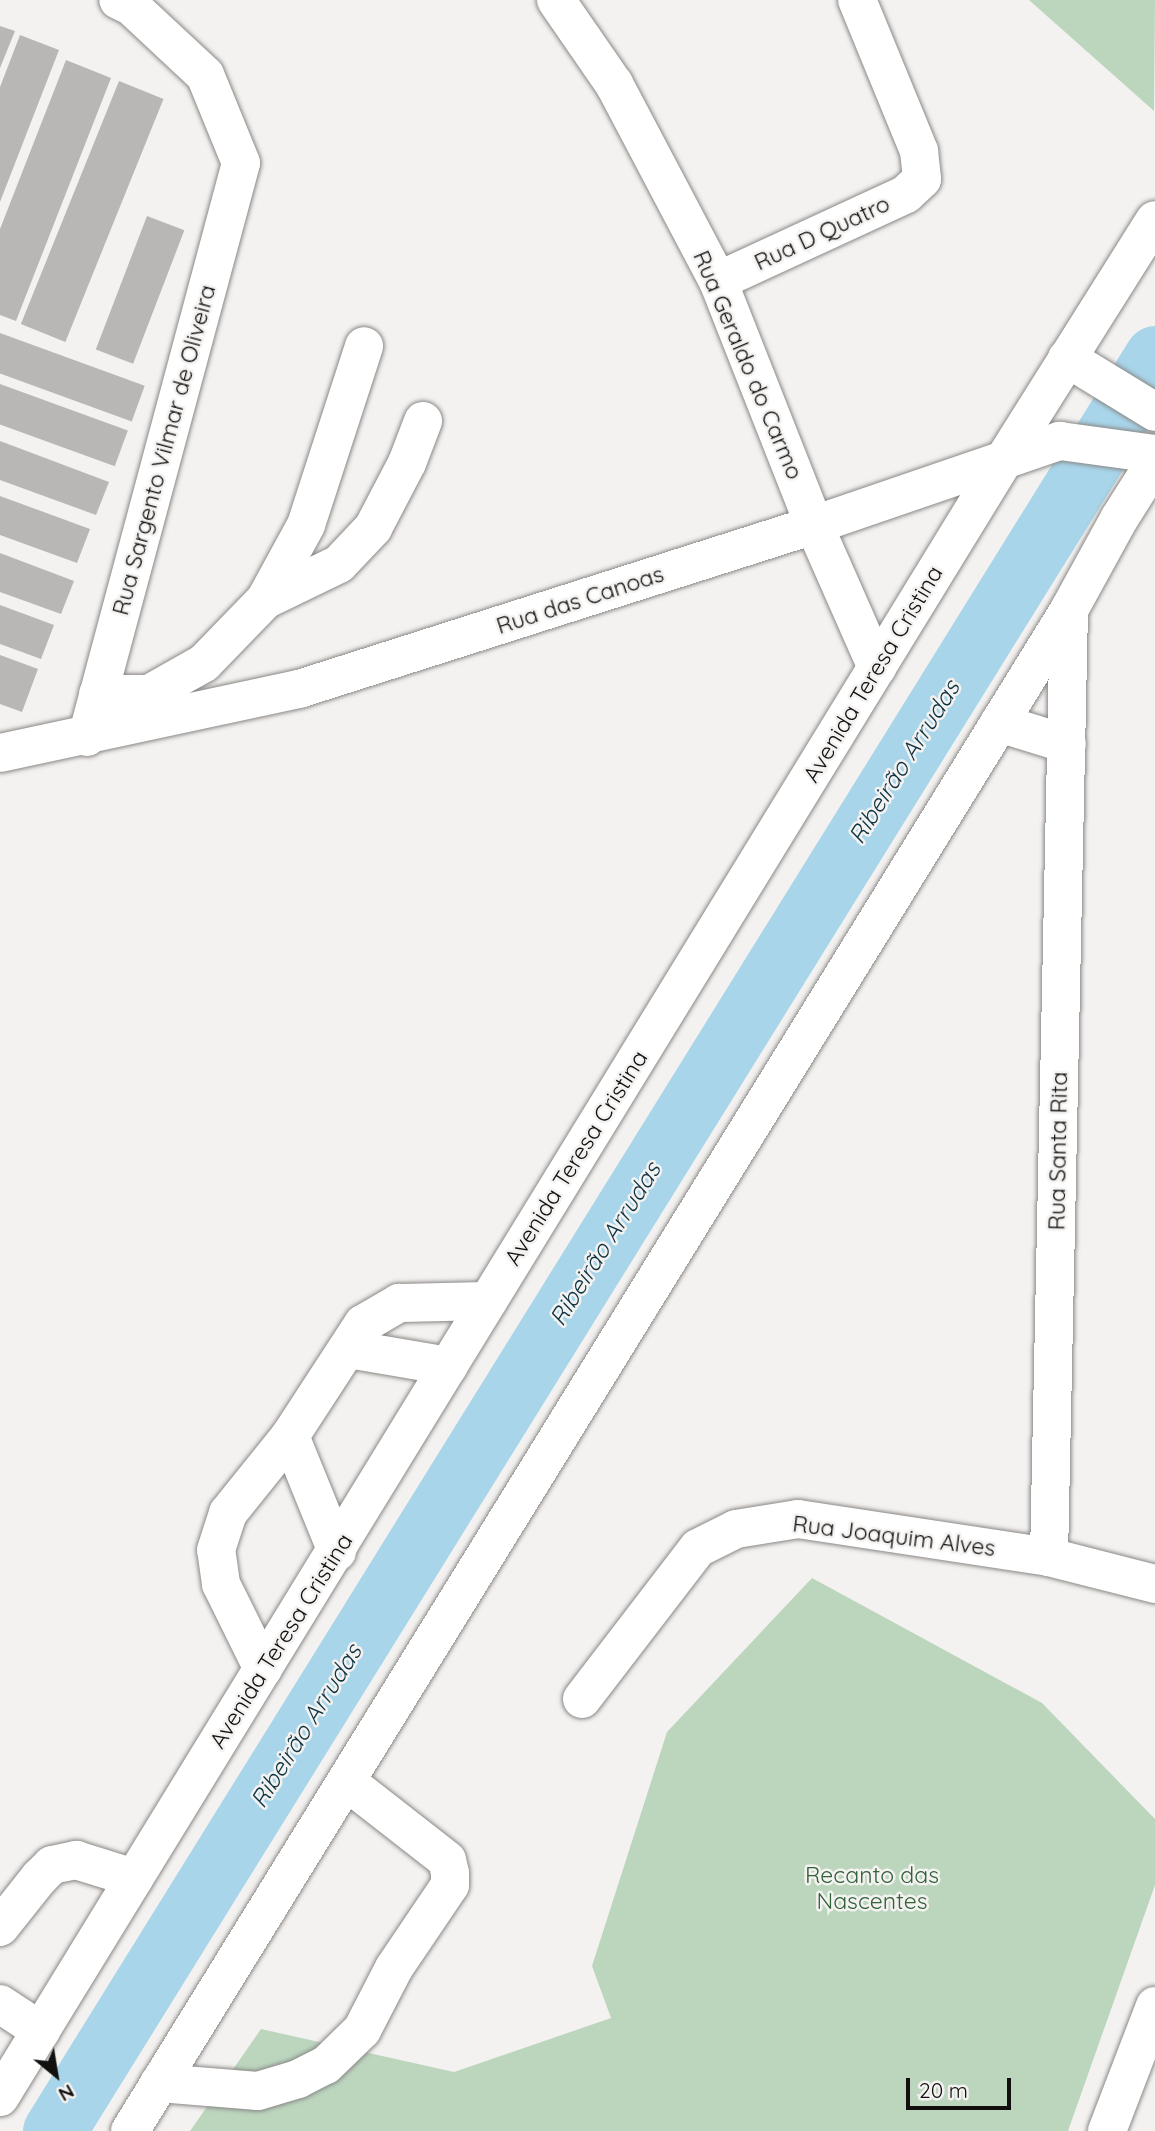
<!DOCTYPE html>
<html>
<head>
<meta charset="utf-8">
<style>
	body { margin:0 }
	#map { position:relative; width:1155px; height:2131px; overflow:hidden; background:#f4f2f0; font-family:Quicksand,sans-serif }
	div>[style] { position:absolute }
	.green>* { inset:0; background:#bcd6be }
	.river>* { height:63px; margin:-31.5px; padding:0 31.5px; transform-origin:31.5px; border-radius:31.5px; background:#a8d5ea }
	.building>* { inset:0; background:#b9b7b5; transform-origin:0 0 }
	.roads { filter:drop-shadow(0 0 2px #8a8886) drop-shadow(0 0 2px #8a8886) }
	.minor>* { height:38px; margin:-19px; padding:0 19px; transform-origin:19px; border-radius:19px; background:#fff }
	.major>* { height:38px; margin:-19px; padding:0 19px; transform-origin:19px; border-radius:19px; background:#fff }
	span { translate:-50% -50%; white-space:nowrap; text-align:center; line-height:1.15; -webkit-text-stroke:5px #f4f2f0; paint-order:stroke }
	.street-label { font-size:23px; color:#11100f }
	.park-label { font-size:23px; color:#316238 }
	.water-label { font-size:24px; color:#0b3343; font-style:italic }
	.north { position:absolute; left:21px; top:2040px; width:70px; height:70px; -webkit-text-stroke:5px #f4f2f0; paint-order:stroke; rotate:150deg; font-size:19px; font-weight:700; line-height:28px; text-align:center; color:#11100f }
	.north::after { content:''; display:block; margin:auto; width:24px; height:32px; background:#11100f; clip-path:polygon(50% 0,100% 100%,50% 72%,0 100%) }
	.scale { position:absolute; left:906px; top:2078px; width:105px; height:32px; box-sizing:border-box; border:4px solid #11100f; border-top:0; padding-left:9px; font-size:21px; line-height:24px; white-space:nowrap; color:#11100f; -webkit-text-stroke:5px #f4f2f0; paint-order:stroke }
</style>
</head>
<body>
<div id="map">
	<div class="green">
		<i style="clip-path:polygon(1029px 0,1155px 0,1154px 111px)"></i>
		<i style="clip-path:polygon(812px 1578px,1042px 1703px,1155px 1819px,1155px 1885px,1068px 2131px,190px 2131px,261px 2029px,454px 2072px,611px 2018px,592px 1966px,667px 1732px)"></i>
	</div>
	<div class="river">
		<i style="left:54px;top:2131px;width:2088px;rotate:-58.17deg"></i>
	</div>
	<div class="building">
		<i style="clip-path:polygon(0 26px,15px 31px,0 68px)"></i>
		<i style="clip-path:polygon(20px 35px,59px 50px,0 202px,0 87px)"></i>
		<i style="clip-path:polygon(66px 60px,111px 78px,16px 321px,0 315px,0 229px)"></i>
		<i style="left:119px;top:81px;width:48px;height:262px;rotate:22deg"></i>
		<i style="left:147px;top:216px;width:40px;height:143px;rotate:21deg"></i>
		<i style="left:0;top:333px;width:154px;height:38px;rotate:20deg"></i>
		<i style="left:0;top:384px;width:136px;height:38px;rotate:20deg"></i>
		<i style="clip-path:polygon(0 441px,109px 482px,96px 515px,0 480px)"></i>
		<i style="clip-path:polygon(0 496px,90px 529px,77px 563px,0 535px)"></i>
		<i style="clip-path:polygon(0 553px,74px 581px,61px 614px,0 592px)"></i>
		<i style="clip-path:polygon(0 605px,54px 625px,41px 659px,0 644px)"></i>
		<i style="clip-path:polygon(0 655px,38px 669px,22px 712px,0 704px)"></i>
	</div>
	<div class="roads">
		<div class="minor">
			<i style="left:556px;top:0;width:102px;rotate:55.4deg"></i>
			<i style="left:614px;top:84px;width:223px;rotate:62.2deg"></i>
			<i style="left:718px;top:281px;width:262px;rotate:68.5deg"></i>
			<i style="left:814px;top:525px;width:156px;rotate:66.2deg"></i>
			<i style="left:718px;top:281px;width:207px;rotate:-24.8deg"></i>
			<i style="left:906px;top:194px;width:22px;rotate:-43deg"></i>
			<i style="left:922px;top:179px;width:28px;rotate:-96deg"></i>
			<i style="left:919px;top:151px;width:163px;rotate:-112.3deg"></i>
			<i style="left:265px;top:600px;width:82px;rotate:-25.9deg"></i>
			<i style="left:339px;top:564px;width:50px;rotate:-46.6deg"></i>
			<i style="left:373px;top:528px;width:73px;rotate:-62.4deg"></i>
			<i style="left:407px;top:463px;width:45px;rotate:-69.1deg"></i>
			<i style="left:98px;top:694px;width:51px"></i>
			<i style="left:149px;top:694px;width:63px;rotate:-29.4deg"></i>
			<i style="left:204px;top:663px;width:88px;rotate:-45.9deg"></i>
			<i style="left:265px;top:600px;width:85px;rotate:-61.3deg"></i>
			<i style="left:306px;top:525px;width:188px;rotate:-72deg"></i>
			<i style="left:999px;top:723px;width:71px;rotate:17.2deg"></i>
			<i style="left:87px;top:737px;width:594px;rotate:-74.98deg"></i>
			<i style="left:241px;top:163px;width:95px;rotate:-112.2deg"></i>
			<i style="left:205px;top:75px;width:101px;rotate:-137deg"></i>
			<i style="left:131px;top:6px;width:14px;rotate:-155deg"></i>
			<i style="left:0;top:753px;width:306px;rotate:-12.1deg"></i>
			<i style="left:299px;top:689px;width:540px;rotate:-17.66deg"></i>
			<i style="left:814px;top:525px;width:260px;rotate:-18.9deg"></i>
			<i style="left:1060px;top:441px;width:96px;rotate:7.8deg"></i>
			<i style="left:348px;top:1349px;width:102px;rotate:9.6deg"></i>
			<i style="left:290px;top:1436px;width:125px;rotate:67.9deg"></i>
			<i style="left:1049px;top:1557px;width:947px;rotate:-88.79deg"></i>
			<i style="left:263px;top:1669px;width:95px;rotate:-116.3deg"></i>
			<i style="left:221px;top:1584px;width:34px;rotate:-98deg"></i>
			<i style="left:216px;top:1550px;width:39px;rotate:-72deg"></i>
			<i style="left:228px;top:1513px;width:99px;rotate:-51.2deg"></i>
			<i style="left:290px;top:1436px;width:134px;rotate:-56.9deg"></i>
			<i style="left:363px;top:1324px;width:42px;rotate:-30.3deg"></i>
			<i style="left:399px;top:1303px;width:89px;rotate:-1.3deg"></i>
			<i style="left:582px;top:1699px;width:190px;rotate:-52.5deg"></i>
			<i style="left:698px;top:1548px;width:42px;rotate:-26.6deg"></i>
			<i style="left:736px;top:1529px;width:63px;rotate:-9.2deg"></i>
			<i style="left:798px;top:1519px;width:254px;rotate:8.6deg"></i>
			<i style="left:1049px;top:1557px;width:109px;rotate:14.3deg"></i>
			<i style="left:0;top:1927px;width:63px;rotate:-51.5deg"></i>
			<i style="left:39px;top:1878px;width:18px;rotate:-45deg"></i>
			<i style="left:52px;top:1865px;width:25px;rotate:-12deg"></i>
			<i style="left:76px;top:1860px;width:61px;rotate:17.2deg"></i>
			<i style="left:0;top:2004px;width:49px;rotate:33.4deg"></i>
			<i style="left:159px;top:2083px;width:99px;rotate:4.6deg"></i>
			<i style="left:258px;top:2091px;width:42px;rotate:-16.7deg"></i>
			<i style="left:298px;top:2079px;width:31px;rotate:-27deg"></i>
			<i style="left:326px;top:2065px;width:50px;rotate:-44.2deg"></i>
			<i style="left:362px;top:2030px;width:70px;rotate:-62.7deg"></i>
			<i style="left:394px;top:1968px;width:100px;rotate:-56deg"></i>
			<i style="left:450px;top:1885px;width:12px;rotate:-90deg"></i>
			<i style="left:450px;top:1873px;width:13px;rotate:-103deg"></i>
			<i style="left:447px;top:1860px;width:128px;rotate:-142deg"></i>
			<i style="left:1107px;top:2131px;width:134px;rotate:-69deg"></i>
		</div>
		<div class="major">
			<i style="left:1067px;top:358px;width:103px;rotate:31.5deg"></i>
			<i style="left:0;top:2097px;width:1923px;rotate:-58.48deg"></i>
			<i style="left:1005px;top:458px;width:281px;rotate:-57.8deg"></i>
			<i style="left:130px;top:2131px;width:1788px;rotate:-58.31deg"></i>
			<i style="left:1069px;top:610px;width:104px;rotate:-61.2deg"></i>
			<i style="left:1119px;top:519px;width:67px;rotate:-57.7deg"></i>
		</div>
	</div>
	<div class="street-label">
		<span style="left:822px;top:233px;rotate:-25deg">Rua D Quatro</span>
		<span style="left:748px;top:365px;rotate:67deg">Rua Geraldo do Carmo</span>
		<span style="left:164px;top:450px;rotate:-75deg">Rua Sargento Vilmar de Oliveira</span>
		<span style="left:580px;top:600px;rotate:-18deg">Rua das Canoas</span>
		<span style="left:873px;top:674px;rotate:-59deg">Avenida Teresa Cristina</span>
		<span style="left:1058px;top:1151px;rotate:-89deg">Rua Santa Rita</span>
		<span style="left:576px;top:1158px;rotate:-58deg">Avenida Teresa Cristina</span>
		<span style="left:894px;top:1536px;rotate:7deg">Rua Joaquim Alves</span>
		<span style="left:281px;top:1641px;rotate:-58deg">Avenida Teresa Cristina</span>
	</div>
	<div class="park-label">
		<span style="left:872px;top:1888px">Recanto das<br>Nascentes</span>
	</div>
	<div class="water-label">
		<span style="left:904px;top:762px;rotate:-58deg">Ribeirão Arrudas</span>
		<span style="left:605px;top:1244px;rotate:-58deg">Ribeirão Arrudas</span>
		<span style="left:306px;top:1726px;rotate:-58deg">Ribeirão Arrudas</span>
	</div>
	<div class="north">N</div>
	<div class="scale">20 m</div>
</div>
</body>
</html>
